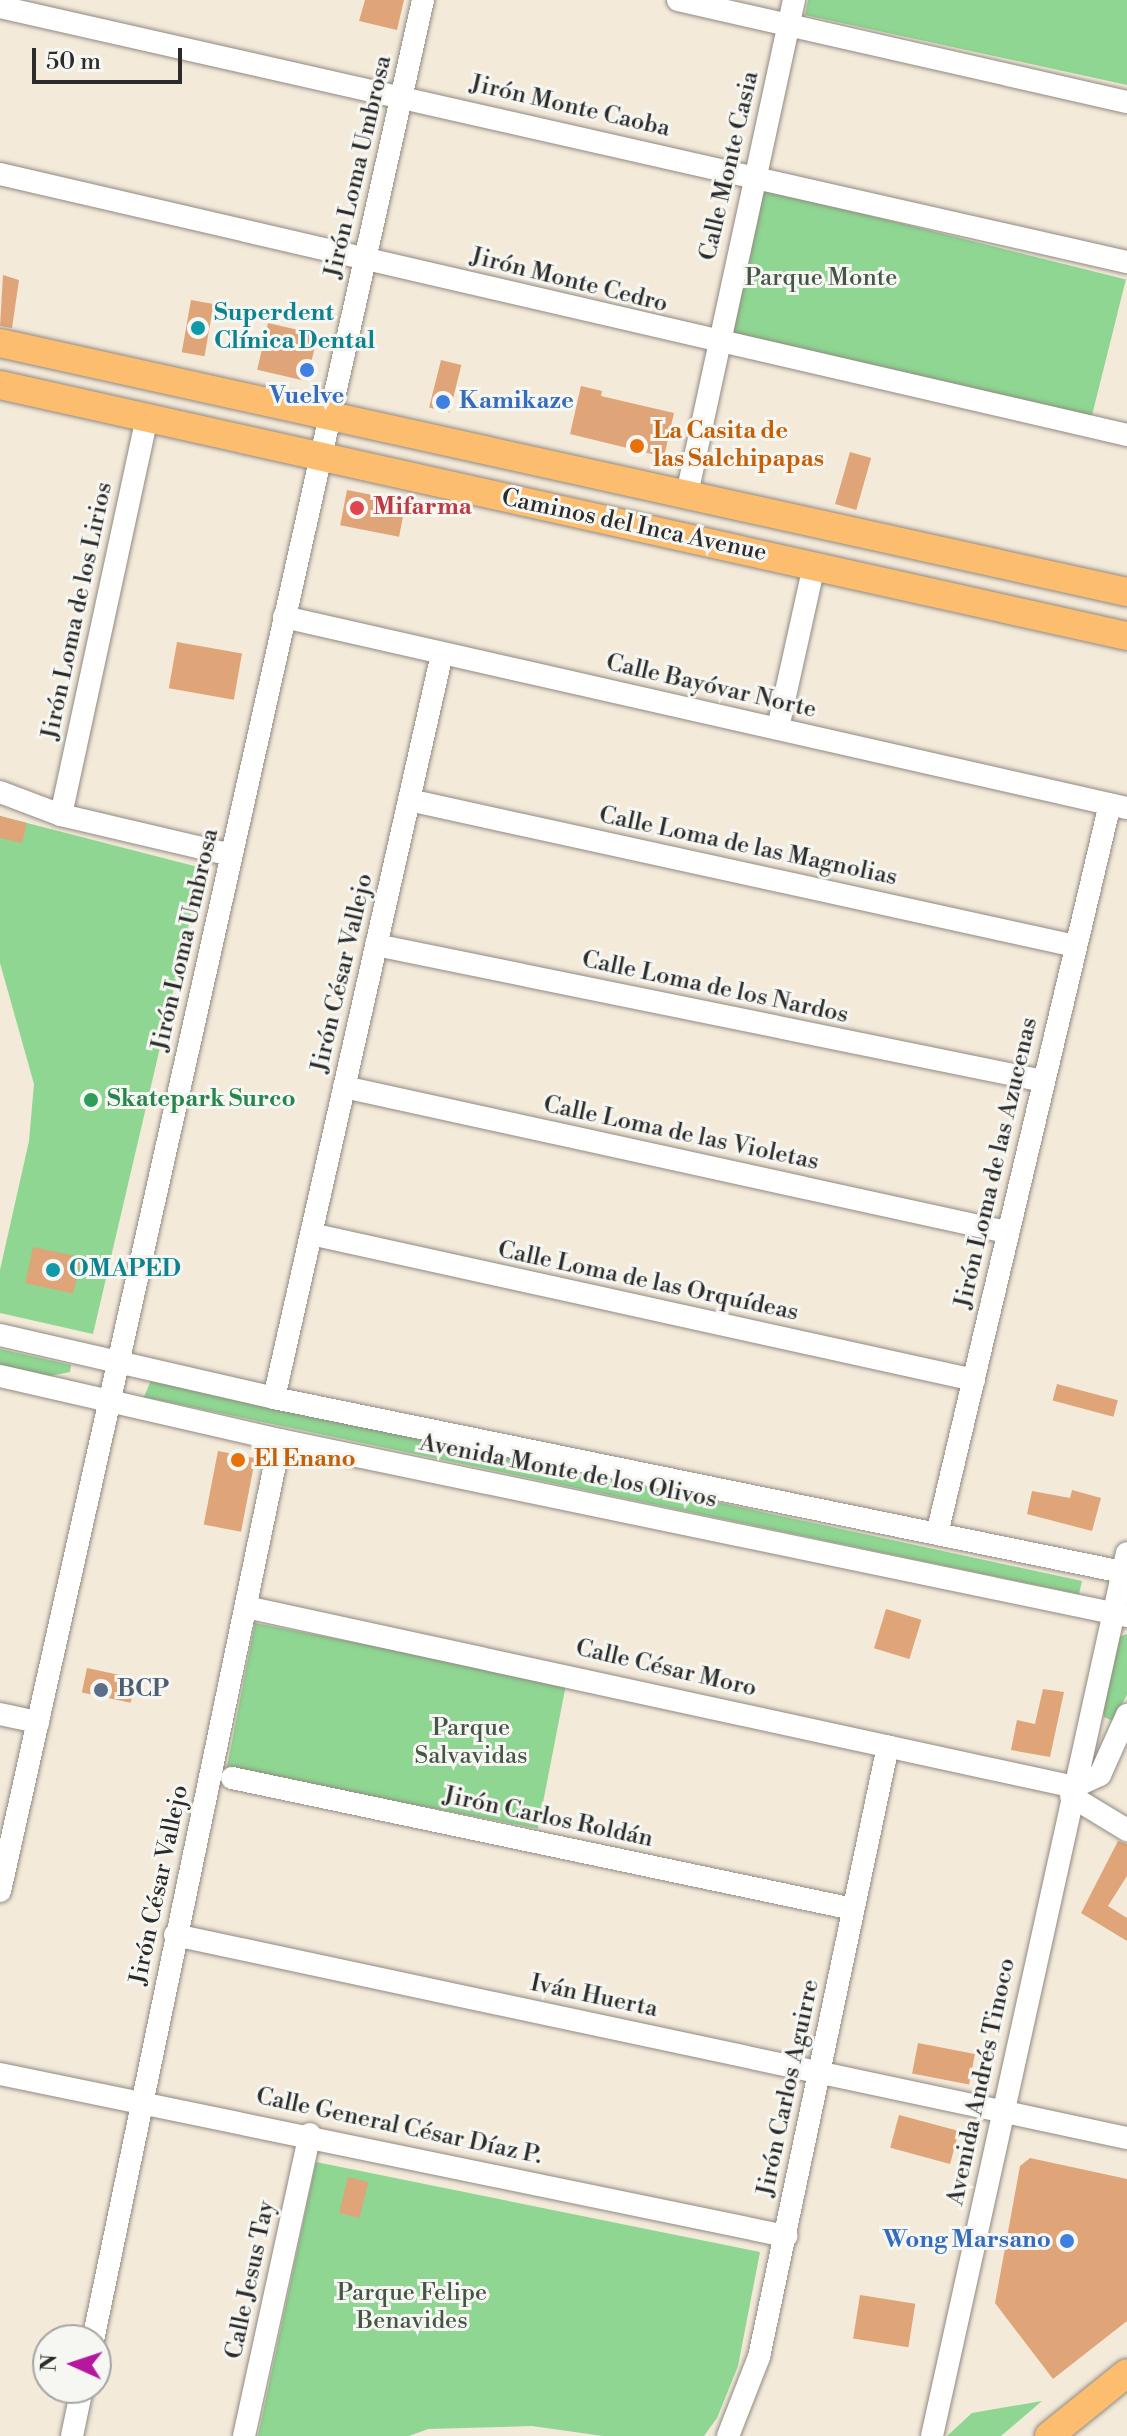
<!DOCTYPE html>
<html>
<head>
<meta charset="utf-8">
<style>
	body { margin:0 }
	#map { position:relative; width:1127px; height:2436px; overflow:hidden; background:#f4eada; font-family:"Libre Bodoni",serif }
	div>[style] { position:absolute }
	.green>* { inset:0; background:#8ed691; transform-origin:0 0 }
	.building>* { inset:0; background:#dfa478; transform-origin:0 0 }
	.roads { filter:drop-shadow(0 0 2px #908a82) drop-shadow(0 0 2px #908a82) }
	.minor>* { height:22px; margin:-11px; padding:0 11px; transform-origin:11px; border-radius:11px; background:#fff }
	.major>* { height:28px; margin:-14px; padding:0 14px; transform-origin:14px; border-radius:14px; background:#fcbd6f }
	.dots>* { width:22px; height:22px; translate:-50% -50%; box-sizing:border-box; border:4px solid #f6f6f2; border-radius:50% }
	span { translate:-50% -50%; white-space:nowrap; text-align:center; line-height:1.15; -webkit-text-stroke:6px #f6f6f2; paint-order:stroke }
	.street-label { font-size:24px; color:#2b2b2b }
	.park-label { font-size:24px; color:#445644 }
	.culture-label { font-size:24px; color:#0d838f; font-weight:700 }
	.left { translate:0 -50%; text-align:left }
	.shop-label { font-size:24px; color:#366cbe; font-weight:700 }
	.right { translate:-100% -50%; text-align:right }
	.food-label { font-size:24px; color:#c56008; font-weight:700 }
	.health-label { font-size:24px; color:#be3a42; font-weight:700 }
	.leisure-label { font-size:24px; color:#27864d; font-weight:700 }
	.service-label { font-size:24px; color:#4e5e75; font-weight:700 }
	.north { position:absolute; left:32px; top:2324px; width:80px; height:80px; box-sizing:border-box; background:#f6f6f2; border:2px solid #a5a5a2; border-radius:50%; rotate:273deg; font-size:22px; font-weight:700; line-height:32px; text-align:center; color:#2b2b2b }
	.north::after { content:''; display:block; margin:auto; width:28px; height:36px; background:#b5179e; clip-path:polygon(50% 0,100% 100%,50% 72%,0 100%) }
	.scale { position:absolute; left:32px; top:48px; width:150px; height:36px; box-sizing:border-box; border:4px solid #2b2b2b; border-top:0; padding-left:10px; font-size:24px; line-height:28px; white-space:nowrap; color:#2b2b2b; -webkit-text-stroke:6px #f6f6f2; paint-order:stroke }
</style>
</head>
<body>
<div id="map">
	<div class="green">
		<i style="clip-path:polygon(808px 0,1127px 0,1127px 85px,805px 15px)"></i>
		<i style="left:763px;top:189px;width:374px;height:150px;rotate:14deg"></i>
		<i style="clip-path:polygon(0 816px,202px 868px,93px 1334px,0 1313px,0 1270px,29px 1141px,34px 1084px,0 963px)"></i>
		<i style="clip-path:polygon(0 1349px,71px 1365px,70px 1372px,50px 1376px,0 1365px)"></i>
		<i style="clip-path:polygon(151px 1380px,1082px 1581px,1079px 1594px,144px 1397px)"></i>
		<i style="left:255px;top:1623px;width:317px;height:148px;rotate:11deg"></i>
		<i style="clip-path:polygon(1127px 1634px,1127px 1695px,1113px 1721px,1104px 1717px,1103px 1706px,1119px 1637px)"></i>
		<i style="clip-path:polygon(316px 2162px,760px 2252px,738px 2366px,717px 2418px,704px 2436px,603px 2436px,532px 2426px,428px 2429px,409px 2436px,258px 2436px)"></i>
		<i style="clip-path:polygon(1042px 2401px,1001px 2436px,947px 2436px,972px 2413px)"></i>
	</div>
	<div class="building">
		<i style="clip-path:polygon(365px 0,404px 0,397px 30px,359px 21px)"></i>
		<i style="clip-path:polygon(3px 275px,19px 280px,12px 328px,0 326px)"></i>
		<i style="left:191px;top:300px;width:23px;height:53px;rotate:10deg"></i>
		<i style="left:268px;top:323px;width:51px;height:48px;rotate:13deg"></i>
		<i style="left:441px;top:360px;width:21px;height:49px;rotate:14deg"></i>
		<i style="clip-path:polygon(581px 386px,602px 391px,601px 396px,674px 413px,664px 457px,570px 434px)"></i>
		<i style="left:850px;top:452px;width:22px;height:54px;rotate:16deg"></i>
		<i style="left:347px;top:490px;width:60px;height:36px;rotate:11deg"></i>
		<i style="left:177px;top:642px;width:66px;height:47px;rotate:10deg"></i>
		<i style="clip-path:polygon(0 816px,27px 823px,22px 843px,0 838px)"></i>
		<i style="left:33px;top:1247px;width:49px;height:37px;rotate:12deg"></i>
		<i style="left:1057px;top:1384px;width:63px;height:17px;rotate:15deg"></i>
		<i style="left:218px;top:1451px;width:38px;height:75px;rotate:11deg"></i>
		<i style="clip-path:polygon(1072px 1490px,1101px 1498px,1092px 1531px,1027px 1514px,1032px 1491px,1070px 1498px)"></i>
		<i style="left:886px;top:1609px;width:37px;height:41px;rotate:17deg"></i>
		<i style="left:87px;top:1668px;width:50px;height:25px;rotate:12deg"></i>
		<i style="clip-path:polygon(1043px 1689px,1064px 1692px,1050px 1757px,1011px 1750px,1017px 1720px,1035px 1724px)"></i>
		<i style="clip-path:polygon(1118px 1841px,1127px 1844px,1127px 1876px,1108px 1906px,1127px 1918px,1127px 1941px,1081px 1913px)"></i>
		<i style="left:918px;top:2043px;width:58px;height:31px;rotate:11deg"></i>
		<i style="left:899px;top:2115px;width:62px;height:34px;rotate:15deg"></i>
		<i style="clip-path:polygon(1030px 2158px,1127px 2179px,1127px 2321px,1053px 2379px,995px 2303px,1020px 2166px)"></i>
		<i style="left:348px;top:2177px;width:21px;height:37px;rotate:14deg"></i>
		<i style="left:860px;top:2295px;width:56px;height:44px;rotate:9deg"></i>
	</div>
	<div class="roads">
		<div class="minor">
			<i style="left:678px;top:0;width:460px;rotate:12.8deg"></i>
			<i style="left:0;top:7px;width:1155px;rotate:12.75deg"></i>
			<i style="left:0;top:174px;width:1157px;rotate:13.04deg"></i>
			<i style="left:687px;top:494px;width:505px;rotate:-77.78deg"></i>
			<i style="left:284px;top:617px;width:864px;rotate:12.77deg"></i>
			<i style="left:778px;top:728px;width:166px;rotate:-77.5deg"></i>
			<i style="left:0;top:792px;width:65px;rotate:20.7deg"></i>
			<i style="left:61px;top:815px;width:175px;rotate:13.2deg"></i>
			<i style="left:409px;top:800px;width:682px;rotate:12.36deg"></i>
			<i style="left:61px;top:815px;width:406px;rotate:-77.8deg"></i>
			<i style="left:376px;top:945px;width:681px;rotate:11.52deg"></i>
			<i style="left:344px;top:1087px;width:678px;rotate:12.35deg"></i>
			<i style="left:311px;top:1234px;width:679px;rotate:12.42deg"></i>
			<i style="left:0;top:1335px;width:281px;rotate:12.9deg"></i>
			<i style="left:274px;top:1398px;width:871px;rotate:11.59deg"></i>
			<i style="left:0;top:1376px;width:287px;rotate:12.9deg"></i>
			<i style="left:280px;top:1440px;width:865px;rotate:11.74deg"></i>
			<i style="left:274px;top:1398px;width:763px;rotate:-77.28deg"></i>
			<i style="left:937px;top:1534px;width:750px;rotate:-76.67deg"></i>
			<i style="left:246px;top:1607px;width:847px;rotate:12.26deg"></i>
			<i style="left:1074px;top:1787px;width:29px;rotate:-25deg"></i>
			<i style="left:1100px;top:1775px;width:66px;rotate:-65.8deg"></i>
			<i style="left:0;top:1714px;width:39px;rotate:12deg"></i>
			<i style="left:232px;top:1778px;width:635px;rotate:11.91deg"></i>
			<i style="left:1071px;top:1796px;width:66px;rotate:31.3deg"></i>
			<i style="left:0;top:1891px;width:1938px;rotate:-77.39deg"></i>
			<i style="left:175px;top:1935px;width:973px;rotate:12.04deg"></i>
			<i style="left:0;top:2074px;width:803px;rotate:11.65deg"></i>
			<i style="left:93px;top:2340px;width:919px;rotate:-78.26deg"></i>
			<i style="left:72px;top:2436px;width:49px;rotate:-78.2deg"></i>
			<i style="left:244px;top:2436px;width:309px;rotate:-77.7deg"></i>
			<i style="left:728px;top:2436px;width:85px;rotate:-68.6deg"></i>
			<i style="left:759px;top:2357px;width:624px;rotate:-78.08deg"></i>
			<i style="left:932px;top:2436px;width:904px;rotate:-77.55deg"></i>
		</div>
		<div class="major">
			<i style="left:0;top:343px;width:1154px;rotate:12.46deg"></i>
			<i style="left:0;top:385px;width:1155px;rotate:12.56deg"></i>
			<i style="left:1049px;top:2436px;width:100px;rotate:-38.9deg"></i>
		</div>
	</div>
	<div class="dots">
		<i style="left:198px;top:328px;background:#0f9aa8"></i>
		<i style="left:307px;top:370px;background:#3f7fe0"></i>
		<i style="left:443px;top:402px;background:#3f7fe0"></i>
		<i style="left:637px;top:446px;background:#e8710a"></i>
		<i style="left:357px;top:508px;background:#e0444e"></i>
		<i style="left:91px;top:1100px;background:#2e9e5b"></i>
		<i style="left:53px;top:1270px;background:#0f9aa8"></i>
		<i style="left:238px;top:1460px;background:#e8710a"></i>
		<i style="left:101px;top:1690px;background:#5c6f8a"></i>
		<i style="left:1067px;top:2241px;background:#3f7fe0"></i>
	</div>
	<div class="street-label">
		<span style="left:570px;top:107px;rotate:13deg">Jirón Monte Caoba</span>
		<span style="left:730px;top:166px;rotate:-77deg">Calle Monte Casia</span>
		<span style="left:359px;top:167px;rotate:-77deg">Jirón Loma Umbrosa</span>
		<span style="left:569px;top:281px;rotate:14deg">Jirón Monte Cedro</span>
		<span style="left:634px;top:526px;rotate:12deg">Caminos del Inca Avenue</span>
		<span style="left:78px;top:611px;rotate:-78deg">Jirón Loma de los Lirios</span>
		<span style="left:711px;top:687px;rotate:13deg">Calle Bayóvar Norte</span>
		<span style="left:748px;top:847px;rotate:12deg">Calle Loma de las Magnolias</span>
		<span style="left:186px;top:940px;rotate:-77deg">Jirón Loma Umbrosa</span>
		<span style="left:343px;top:973px;rotate:-77deg">Jirón César Vallejo</span>
		<span style="left:715px;top:988px;rotate:12deg">Calle Loma de los Nardos</span>
		<span style="left:681px;top:1134px;rotate:12deg">Calle Loma de las Violetas</span>
		<span style="left:997px;top:1163px;rotate:-77deg">Jirón Loma de las Azucenas</span>
		<span style="left:648px;top:1282px;rotate:12deg">Calle Loma de las Orquídeas</span>
		<span style="left:568px;top:1472px;rotate:11deg">Avenida Monte de los Olivos</span>
		<span style="left:666px;top:1669px;rotate:13deg">Calle César Moro</span>
		<span style="left:548px;top:1818px;rotate:12deg">Jirón Carlos Roldán</span>
		<span style="left:160px;top:1885px;rotate:-78deg">Jirón César Vallejo</span>
		<span style="left:594px;top:1997px;rotate:12deg">Iván Huerta</span>
		<span style="left:982px;top:2082px;rotate:-78deg">Avenida Andrés Tinoco</span>
		<span style="left:789px;top:2088px;rotate:-78deg">Jirón Carlos Aguirre</span>
		<span style="left:399px;top:2127px;rotate:12deg">Calle General César Díaz P.</span>
		<span style="left:251px;top:2280px;rotate:-78deg">Calle Jesus Tay</span>
	</div>
	<div class="park-label">
		<span style="left:821px;top:279px">Parque Monte</span>
		<span style="left:471px;top:1743px">Parque<br>Salvavidas</span>
		<span style="left:412px;top:2308px">Parque Felipe<br>Benavides</span>
	</div>
	<div class="culture-label">
		<span class="left" style="left:214px;top:328px">Superdent<br>Clínica Dental</span>
		<span class="left" style="left:69px;top:1270px">OMAPED</span>
	</div>
	<div class="shop-label">
		<span style="left:307px;top:397px">Vuelve</span>
		<span class="left" style="left:459px;top:402px">Kamikaze</span>
		<span class="right" style="left:1051px;top:2241px">Wong Marsano</span>
	</div>
	<div class="food-label">
		<span class="left" style="left:653px;top:446px">La Casita de<br>las Salchipapas</span>
		<span class="left" style="left:254px;top:1460px">El Enano</span>
	</div>
	<div class="health-label">
		<span class="left" style="left:373px;top:508px">Mifarma</span>
	</div>
	<div class="leisure-label">
		<span class="left" style="left:107px;top:1100px">Skatepark Surco</span>
	</div>
	<div class="service-label">
		<span class="left" style="left:117px;top:1690px">BCP</span>
	</div>
	<div class="north">N</div>
	<div class="scale">50 m</div>
</div>
</body>
</html>
